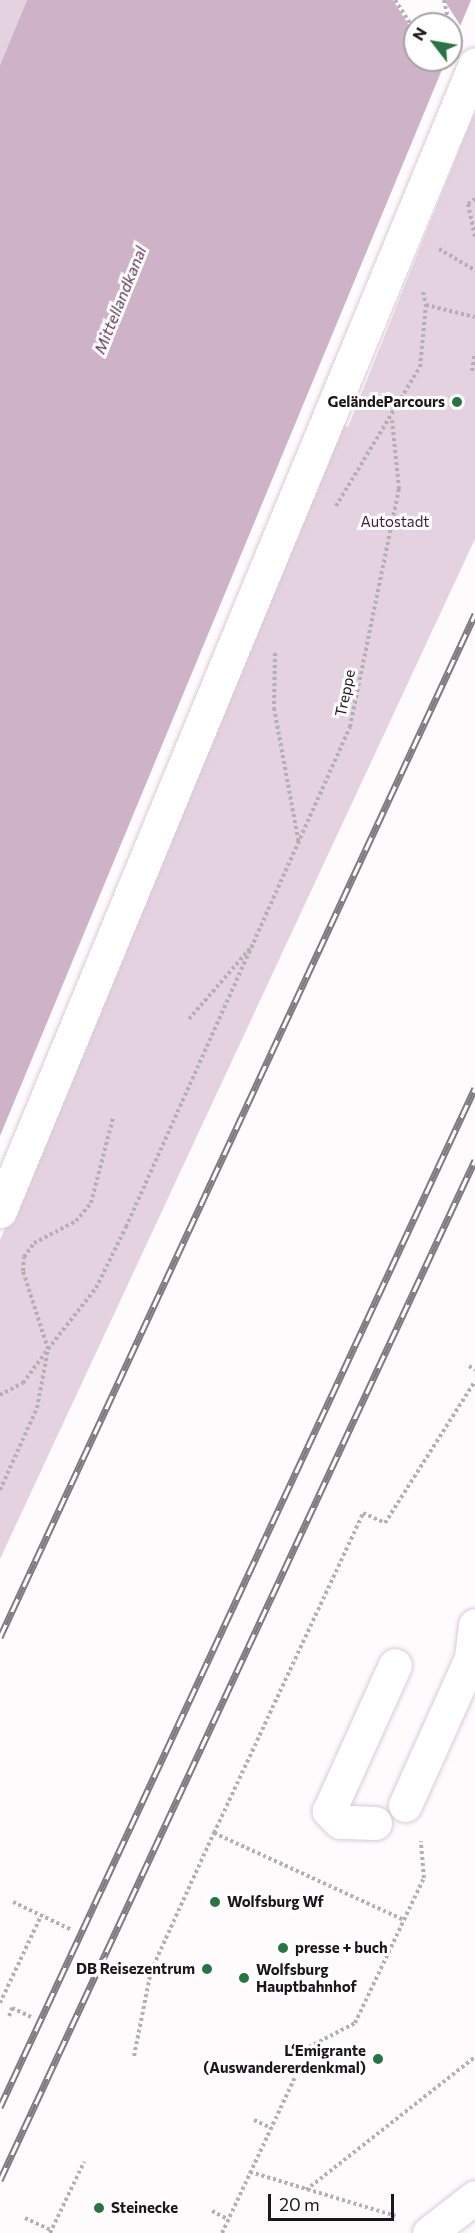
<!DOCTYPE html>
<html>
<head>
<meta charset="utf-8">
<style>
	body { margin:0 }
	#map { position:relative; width:475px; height:2233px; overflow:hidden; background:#fefbfd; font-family:Commissioner,sans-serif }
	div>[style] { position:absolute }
	.green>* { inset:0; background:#e5d2e1 }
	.water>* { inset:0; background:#cdb2c8 }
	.pier>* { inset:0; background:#fefbfd }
	.path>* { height:4px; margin-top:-2px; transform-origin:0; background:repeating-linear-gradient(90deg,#b3afb2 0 3px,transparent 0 6px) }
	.roads { filter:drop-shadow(0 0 2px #dacbd7) drop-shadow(0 0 2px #dacbd7) }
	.minor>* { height:33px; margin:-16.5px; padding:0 16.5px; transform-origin:16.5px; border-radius:16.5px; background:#fff }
	.rail>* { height:7px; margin-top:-3.5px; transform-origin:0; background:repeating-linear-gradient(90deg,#fff 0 14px,#7e7a7d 0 28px); box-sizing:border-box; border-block:2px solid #7e7a7d }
	.dots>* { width:16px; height:16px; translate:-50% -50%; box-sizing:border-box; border:3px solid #fff; border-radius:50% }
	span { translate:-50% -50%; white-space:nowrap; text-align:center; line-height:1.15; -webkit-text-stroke:6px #fff; paint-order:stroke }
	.poi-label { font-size:15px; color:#1c171b; font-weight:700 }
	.right { translate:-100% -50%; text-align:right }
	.left { translate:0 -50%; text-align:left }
	.park-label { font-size:15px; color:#3f1c3b }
	.street-label { font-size:15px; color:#1c171b }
	.water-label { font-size:16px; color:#583353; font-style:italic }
	.north { position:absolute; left:403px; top:12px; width:60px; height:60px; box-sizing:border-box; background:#fff; border:2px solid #a4a2a4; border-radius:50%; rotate:301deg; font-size:16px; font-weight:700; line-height:24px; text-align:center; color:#1c171b }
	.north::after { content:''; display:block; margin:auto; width:21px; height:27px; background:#287544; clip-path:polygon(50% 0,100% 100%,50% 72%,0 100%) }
	.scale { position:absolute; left:268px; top:2194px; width:126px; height:27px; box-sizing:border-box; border:3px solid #1c171b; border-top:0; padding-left:8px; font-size:18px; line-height:21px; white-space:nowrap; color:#1c171b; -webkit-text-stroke:4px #fff; paint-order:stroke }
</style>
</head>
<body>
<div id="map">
	<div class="green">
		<i style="clip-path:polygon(0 0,27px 0,0 65px)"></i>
		<i style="clip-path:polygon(475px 111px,475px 539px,0 1559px,0 1240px,340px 424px,348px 427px)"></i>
	</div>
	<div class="water">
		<i style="clip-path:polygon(27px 0,471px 0,451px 48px,451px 24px,415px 24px,415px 60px,446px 60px,0 1136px,0 65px)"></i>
	</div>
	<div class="pier">
		<i style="clip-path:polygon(393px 0,444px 0,462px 28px,453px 50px,451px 24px,415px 24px,415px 35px)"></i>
	</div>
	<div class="path">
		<i style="left:395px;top:0;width:37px;rotate:57deg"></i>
		<i style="left:444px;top:0;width:25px;rotate:78deg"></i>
		<i style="left:468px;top:204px;width:34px;rotate:78deg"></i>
		<i style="left:468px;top:204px;width:9px;rotate:-36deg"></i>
		<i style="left:439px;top:249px;width:42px;rotate:30.3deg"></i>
		<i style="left:423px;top:292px;width:13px;rotate:77deg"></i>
		<i style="left:426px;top:305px;width:50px;rotate:13.8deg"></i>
		<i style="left:472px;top:371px;width:18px;rotate:-81deg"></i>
		<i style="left:336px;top:506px;width:162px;rotate:-58.9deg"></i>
		<i style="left:420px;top:367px;width:62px;rotate:-84.5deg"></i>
		<i style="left:275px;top:653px;width:55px;rotate:91deg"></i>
		<i style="left:274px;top:708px;width:138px;rotate:79.6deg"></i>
		<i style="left:189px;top:1019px;width:98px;rotate:-49.1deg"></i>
		<i style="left:469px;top:1366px;width:7px;rotate:34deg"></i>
		<i style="left:0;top:1395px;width:26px;rotate:-28deg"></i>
		<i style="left:23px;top:1383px;width:42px;rotate:-53.7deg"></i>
		<i style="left:48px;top:1349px;width:82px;rotate:-107.8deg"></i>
		<i style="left:23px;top:1271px;width:14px;rotate:-86deg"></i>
		<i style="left:24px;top:1257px;width:17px;rotate:-54deg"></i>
		<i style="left:34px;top:1243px;width:47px;rotate:-27.6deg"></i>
		<i style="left:76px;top:1221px;width:23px;rotate:-50deg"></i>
		<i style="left:91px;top:1203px;width:88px;rotate:-75.5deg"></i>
		<i style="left:0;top:1490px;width:90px;rotate:-65.7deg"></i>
		<i style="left:37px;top:1408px;width:60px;rotate:-79.4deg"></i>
		<i style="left:48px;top:1349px;width:78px;rotate:-51.8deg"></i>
		<i style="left:96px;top:1288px;width:68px;rotate:-63.8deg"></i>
		<i style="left:126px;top:1227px;width:548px;rotate:-65.87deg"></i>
		<i style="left:350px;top:727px;width:243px;rotate:-78.4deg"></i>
		<i style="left:399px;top:489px;width:69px;rotate:-95.8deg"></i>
		<i style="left:214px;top:1833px;width:353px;rotate:-65deg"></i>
		<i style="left:363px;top:1513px;width:24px;rotate:24deg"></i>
		<i style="left:385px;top:1523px;width:168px;rotate:-57.6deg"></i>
		<i style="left:13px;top:1902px;width:65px;rotate:25.4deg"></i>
		<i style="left:142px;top:1966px;width:10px;rotate:29deg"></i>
		<i style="left:0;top:2003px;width:96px;rotate:-64.8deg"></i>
		<i style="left:9px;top:2016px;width:9px;rotate:-69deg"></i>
		<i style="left:12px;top:2008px;width:21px;rotate:25deg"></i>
		<i style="left:134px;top:2056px;width:87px;rotate:-78.7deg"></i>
		<i style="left:151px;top:1971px;width:152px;rotate:-65.5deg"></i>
		<i style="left:214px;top:1833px;width:209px;rotate:24.6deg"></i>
		<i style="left:254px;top:2120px;width:19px;rotate:25deg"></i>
		<i style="left:250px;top:2172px;width:152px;rotate:16.8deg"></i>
		<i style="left:306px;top:2190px;width:215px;rotate:-38.2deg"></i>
		<i style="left:212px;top:2211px;width:18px;rotate:27deg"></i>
		<i style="left:25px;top:2218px;width:29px;rotate:25deg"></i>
		<i style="left:50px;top:2233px;width:79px;rotate:-64.4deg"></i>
		<i style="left:222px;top:2233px;width:205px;rotate:-64.9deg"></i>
		<i style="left:309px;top:2047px;width:52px;rotate:-27.6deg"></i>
		<i style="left:355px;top:2023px;width:161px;rotate:-64.6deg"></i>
		<i style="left:424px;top:1878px;width:37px;rotate:-95deg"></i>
	</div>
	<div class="roads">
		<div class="minor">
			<i style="left:0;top:1211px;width:1241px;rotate:-67.5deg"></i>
			<i style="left:405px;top:1805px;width:161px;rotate:-65.8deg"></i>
			<i style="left:471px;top:1658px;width:33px;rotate:-83deg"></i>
			<i style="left:375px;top:1823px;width:35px;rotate:-178deg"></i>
			<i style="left:340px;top:1822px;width:16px;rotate:-135deg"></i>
			<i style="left:329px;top:1811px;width:160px;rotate:-65.7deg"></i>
			<i style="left:429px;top:2233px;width:58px;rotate:-38deg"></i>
		</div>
	</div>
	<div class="rail">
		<i style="left:0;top:1637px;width:1128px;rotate:-65.09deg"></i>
		<i style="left:0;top:2107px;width:1124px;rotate:-65.01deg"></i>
		<i style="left:0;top:2180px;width:1125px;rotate:-65.03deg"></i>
	</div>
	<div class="dots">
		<i style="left:457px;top:402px;background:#287544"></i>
		<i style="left:215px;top:1902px;background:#287544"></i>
		<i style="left:283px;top:1948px;background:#287544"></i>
		<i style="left:207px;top:1969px;background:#287544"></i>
		<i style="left:244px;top:1978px;background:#287544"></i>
		<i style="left:378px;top:2059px;background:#287544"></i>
		<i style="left:99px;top:2208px;background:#287544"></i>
	</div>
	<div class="poi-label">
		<span class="right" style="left:445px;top:402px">GeländeParcours</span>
		<span class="left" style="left:227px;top:1902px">Wolfsburg Wf</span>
		<span class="left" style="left:295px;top:1948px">presse + buch</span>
		<span class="right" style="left:195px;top:1969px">DB Reisezentrum</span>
		<span class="left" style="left:256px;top:1978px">Wolfsburg<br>Hauptbahnhof</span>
		<span class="right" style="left:366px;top:2059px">L‘Emigrante<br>(Auswandererdenkmal)</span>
		<span class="left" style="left:111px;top:2208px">Steinecke</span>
	</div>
	<div class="park-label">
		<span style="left:395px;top:522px">Autostadt</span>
	</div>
	<div class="street-label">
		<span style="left:345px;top:693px;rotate:-78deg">Treppe</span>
	</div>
	<div class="water-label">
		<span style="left:120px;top:300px;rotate:-68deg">Mittellandkanal</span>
	</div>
	<div class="north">N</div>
	<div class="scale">20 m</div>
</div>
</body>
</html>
